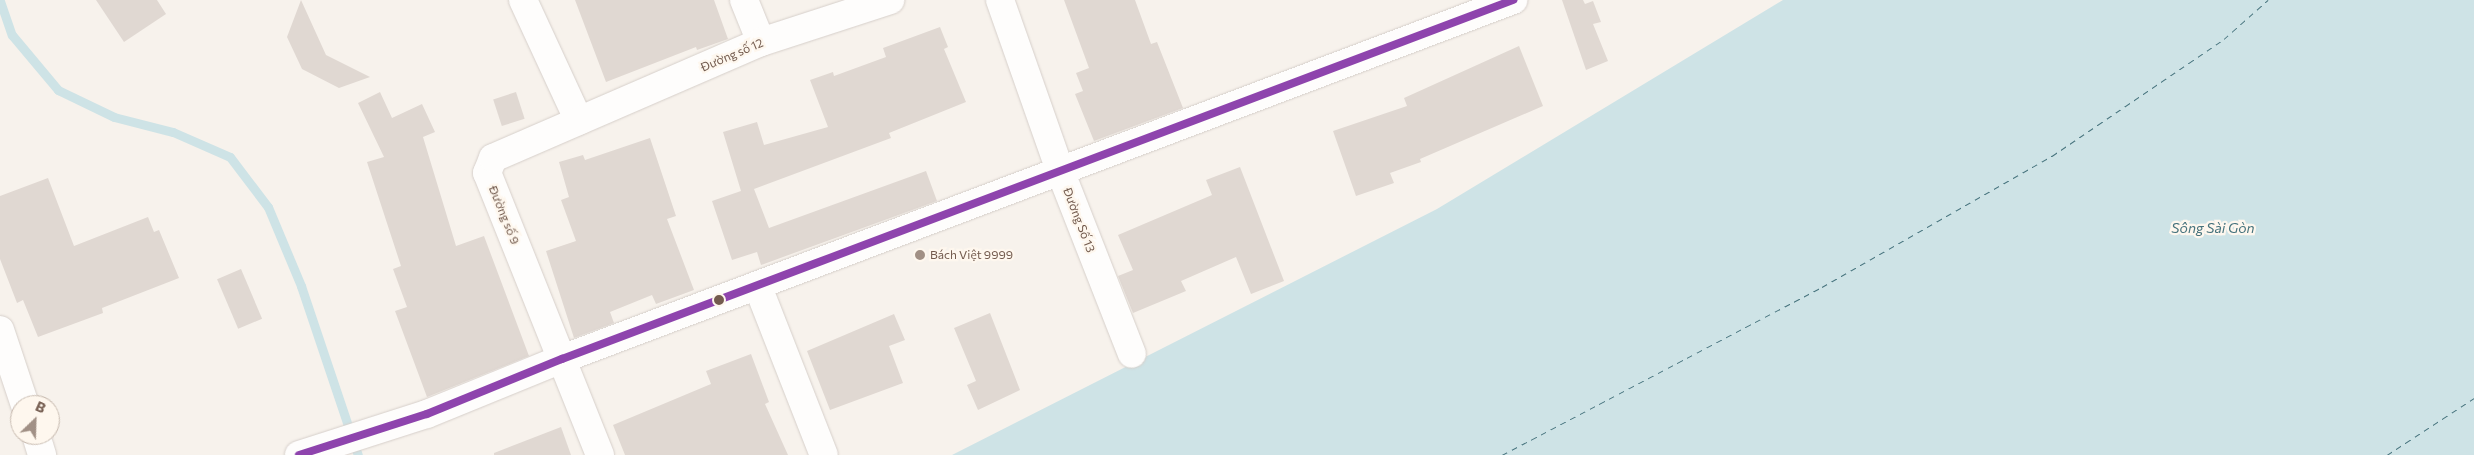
<!DOCTYPE html>
<html>
<head>
<meta charset="utf-8">
<style>
	body { margin:0 }
	#map { position:relative; width:2474px; height:455px; overflow:hidden; background:#f7f2ec; font-family:Commissioner,sans-serif }
	div>[style] { position:absolute }
	.water>* { inset:0; background:#cee3e6 }
	.stream>* { height:9px; margin:-4.5px; padding:0 4.5px; transform-origin:4.5px; border-radius:4.5px; background:#cee3e6 }
	.ferry>* { height:1px; margin-top:-0.5px; transform-origin:0; background:repeating-linear-gradient(90deg,#46737d 0 6px,transparent 0 11px) }
	.building>* { inset:0; background:#e0d8d2; transform-origin:0 0 }
	.roads { filter:drop-shadow(0 0 1px #d6cfca) drop-shadow(0 0 1px #d6cfca) }
	.street>* { height:28px; margin:-14px; padding:0 14px; transform-origin:14px; border-radius:14px; background:#fefdfc }
	.bus-1>* { height:8px; margin:-4px; padding:0 4px; transform-origin:4px; border-radius:4px; background:#8e44ad }
	.dots>* { width:14px; height:14px; translate:-50% -50%; box-sizing:border-box; border:2px solid #fef7ee; border-radius:50% }
	span { translate:-50% -50%; white-space:nowrap; text-align:center; line-height:1.15; -webkit-text-stroke:4.5px #fef7ee; paint-order:stroke }
	.street-label { font-size:12px; color:#735b4e }
	.poi-label { font-size:12px; color:#735b4e }
	.left { translate:0 -50%; text-align:left }
	.water-label { font-size:14px; color:#46737d; font-style:italic }
	.north { position:absolute; left:10px; top:395px; width:50px; height:50px; box-sizing:border-box; background:#fef7ee; border:1px solid #c6b9ae; border-radius:50%; rotate:24deg; font-size:14px; font-weight:700; line-height:20px; text-align:center; color:#735b4e }
	.north::after { content:''; display:block; margin:auto; width:18px; height:22px; background:#a19085; clip-path:polygon(50% 0,100% 100%,50% 72%,0 100%) }
</style>
</head>
<body>
<div id="map">
	<div class="water">
		<i style="clip-path:polygon(1783px 0,2474px 0,2474px 455px,952px 455px,1437px 209px)"></i>
	</div>
	<div class="stream">
		<i style="left:0;top:1px;width:36px;rotate:71deg"></i>
		<i style="left:12px;top:35px;width:72px;rotate:50.1deg"></i>
		<i style="left:58px;top:90px;width:62px;rotate:25.7deg"></i>
		<i style="left:114px;top:117px;width:61px;rotate:14.3deg"></i>
		<i style="left:173px;top:132px;width:62px;rotate:23.7deg"></i>
		<i style="left:230px;top:157px;width:63px;rotate:52.8deg"></i>
		<i style="left:268px;top:207px;width:86px;rotate:67.3deg"></i>
		<i style="left:301px;top:286px;width:178px;rotate:71.4deg"></i>
	</div>
	<div class="ferry">
		<i style="left:1502px;top:455px;width:361px;rotate:-27.7deg"></i>
		<i style="left:1822px;top:287px;width:265px;rotate:-29.7deg"></i>
		<i style="left:2052px;top:156px;width:208px;rotate:-34.2deg"></i>
		<i style="left:2224px;top:39px;width:59px;rotate:-41.6deg"></i>
		<i style="left:2387px;top:455px;width:104px;rotate:-33.2deg"></i>
	</div>
	<div class="building">
		<i style="clip-path:polygon(96px 0,157px 0,166px 14px,124px 42px)"></i>
		<i style="clip-path:polygon(301px 0,326px 55px,370px 77px,339px 88px,302px 69px,287px 37px)"></i>
		<i style="clip-path:polygon(575px 0,714px 0,728px 39px,697px 50px,696px 47px,606px 82px)"></i>
		<i style="clip-path:polygon(1064px 0,1135px 0,1151px 44px,1157px 42px,1183px 108px,1094px 141px,1075px 94px,1083px 91px,1076px 73px,1089px 68px)"></i>
		<i style="clip-path:polygon(1562px 0,1583px 0,1585px 4px,1593px 1px,1601px 22px,1593px 24px,1608px 61px,1586px 70px)"></i>
		<i style="clip-path:polygon(940px 27px,948px 47px,944px 49px,966px 102px,889px 133px,891px 138px,754px 189px,769px 228px,926px 171px,937px 201px,761px 265px,757px 252px,732px 260px,712px 201px,741px 191px,723px 132px,757px 122px,764px 145px,828px 127px,810px 80px,833px 72px,834px 76px,886px 57px,883px 48px)"></i>
		<i style="clip-path:polygon(1519px 46px,1543px 106px,1420px 159px,1421px 162px,1390px 173px,1394px 183px,1356px 196px,1333px 131px,1407px 106px,1404px 98px)"></i>
		<i style="clip-path:polygon(380px 92px,392px 118px,422px 104px,435px 132px,423px 137px,456px 246px,484px 236px,529px 356px,427px 397px,395px 311px,407px 307px,393px 269px,401px 266px,367px 162px,384px 157px,358px 103px)"></i>
		<i style="left:516px;top:92px;width:28px;height:24px;rotate:72deg"></i>
		<i style="clip-path:polygon(650px 138px,676px 216px,667px 219px,694px 290px,656px 304px,652px 295px,610px 312px,614px 323px,574px 338px,546px 251px,576px 241px,561px 200px,569px 197px,559px 162px,583px 155px,585px 160px)"></i>
		<i style="clip-path:polygon(1240px 167px,1284px 281px,1251px 294px,1236px 257px,1181px 281px,1186px 291px,1133px 313px,1118px 276px,1133px 270px,1118px 235px,1212px 195px,1206px 180px)"></i>
		<i style="clip-path:polygon(48px 178px,74px 246px,148px 217px,154px 232px,159px 230px,179px 278px,102px 308px,103px 313px,38px 337px,23px 300px,17px 303px,0 259px,0 196px)"></i>
		<i style="left:241px;top:269px;width:54px;height:26px;rotate:67deg"></i>
		<i style="clip-path:polygon(990px 313px,1020px 390px,978px 410px,967px 385px,976px 381px,954px 328px)"></i>
		<i style="clip-path:polygon(894px 314px,905px 340px,889px 346px,903px 383px,830px 410px,807px 351px)"></i>
		<i style="clip-path:polygon(751px 354px,769px 402px,765px 404px,788px 455px,625px 455px,613px 425px,711px 384px,706px 371px)"></i>
		<i style="clip-path:polygon(561px 427px,571px 455px,494px 455px,494px 453px)"></i>
	</div>
	<div class="roads">
		<div class="street">
			<i style="left:523px;top:0;width:133px;rotate:65.2deg"></i>
			<i style="left:744px;top:0;width:45px;rotate:68deg"></i>
			<i style="left:1000px;top:0;width:183px;rotate:70.6deg"></i>
			<i style="left:1061px;top:173px;width:194px;rotate:68.6deg"></i>
			<i style="left:758px;top:287px;width:180px;rotate:68.6deg"></i>
			<i style="left:0;top:330px;width:79px;rotate:71.6deg"></i>
			<i style="left:36px;top:435px;width:21px;rotate:73deg"></i>
			<i style="left:299px;top:455px;width:134px;rotate:-17.8deg"></i>
			<i style="left:427px;top:414px;width:146px;rotate:-22.2deg"></i>
			<i style="left:562px;top:359px;width:1017px;rotate:-20.68deg"></i>
			<i style="left:600px;top:455px;width:304px;rotate:-111.8deg"></i>
			<i style="left:487px;top:173px;width:16px;rotate:-68deg"></i>
			<i style="left:493px;top:158px;width:292px;rotate:-23.4deg"></i>
			<i style="left:761px;top:42px;width:136px;rotate:-18deg"></i>
		</div>
	</div>
	<div class="bus-1">
		<i style="left:299px;top:455px;width:134px;rotate:-17.8deg"></i>
		<i style="left:427px;top:414px;width:146px;rotate:-22.2deg"></i>
		<i style="left:562px;top:359px;width:1017px;rotate:-20.68deg"></i>
	</div>
	<div class="dots">
		<i style="left:920px;top:255px;background:#a19085"></i>
		<i style="left:719px;top:300px;background:#735b4e"></i>
	</div>
	<div class="street-label">
		<span style="left:732px;top:55px;rotate:-23deg">Đường số 12</span>
		<span style="left:504px;top:215px;rotate:68deg">Đường số 9</span>
		<span style="left:1079px;top:220px;rotate:69deg">Đường Số 13</span>
	</div>
	<div class="poi-label">
		<span class="left" style="left:930px;top:255px">Bách Việt 9999</span>
	</div>
	<div class="water-label">
		<span style="left:2213px;top:228px">Sông Sài Gòn</span>
	</div>
	<div class="north">B</div>
</div>
</body>
</html>
